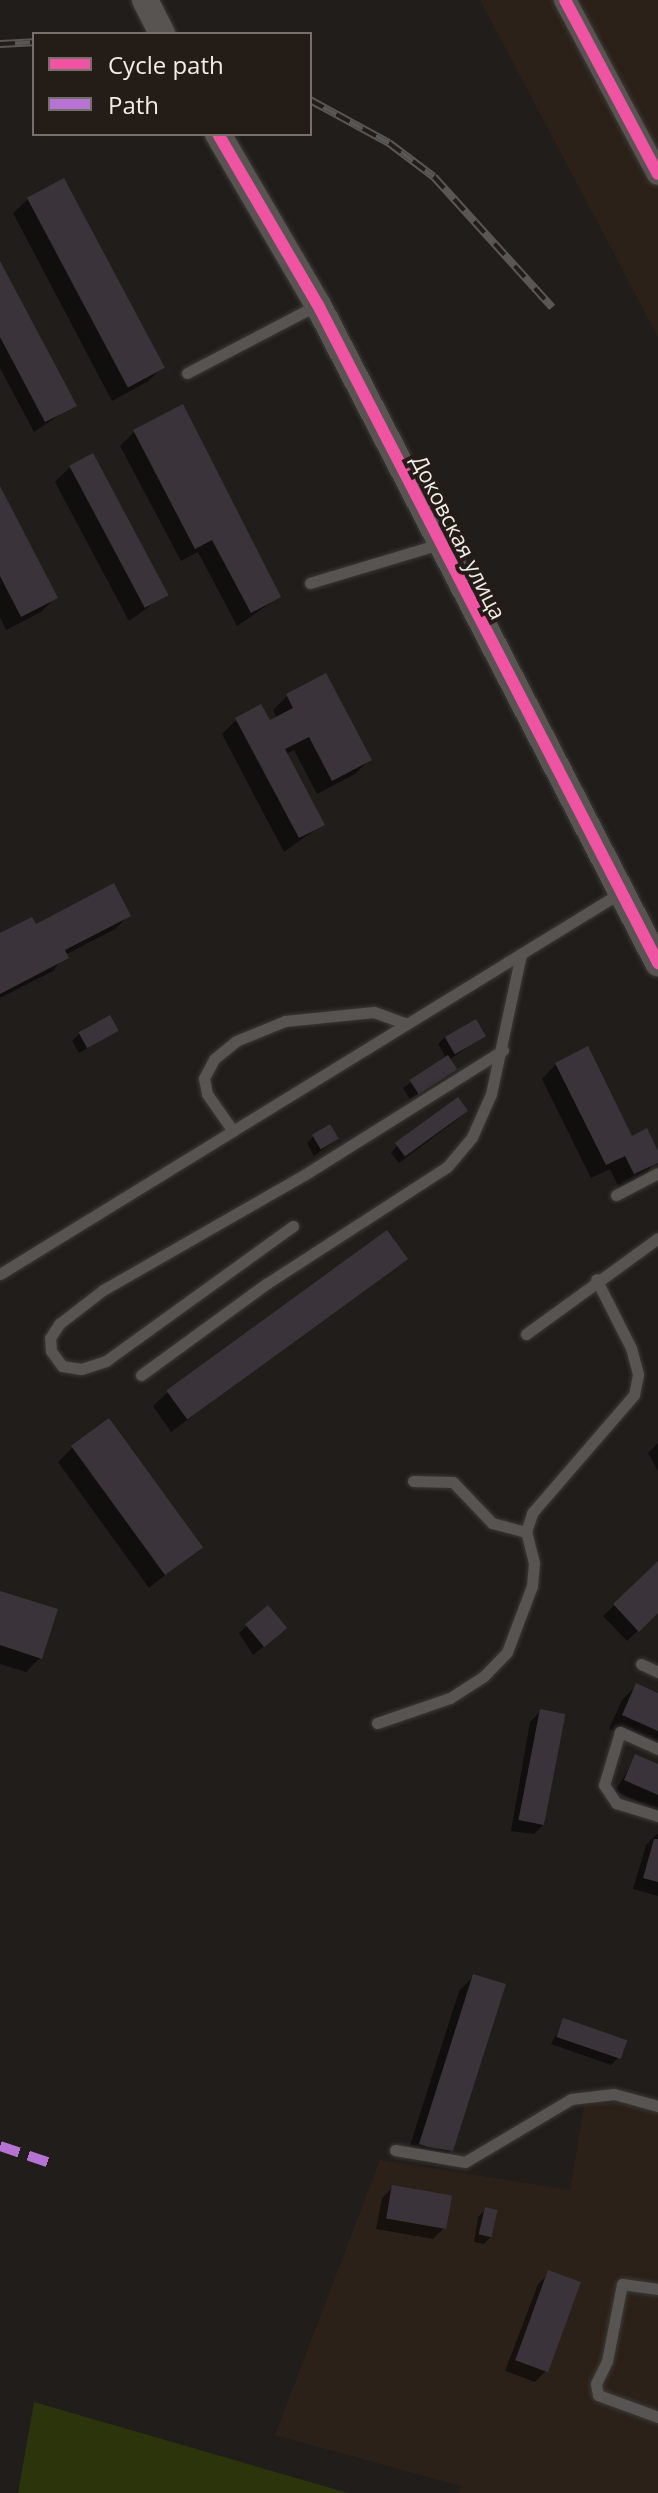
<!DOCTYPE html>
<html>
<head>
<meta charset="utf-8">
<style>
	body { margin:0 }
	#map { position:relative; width:658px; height:2493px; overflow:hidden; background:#201d1a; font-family:"Open Sans",sans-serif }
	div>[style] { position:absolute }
	.built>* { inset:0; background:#2c2119 }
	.green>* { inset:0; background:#2b340b }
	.shadow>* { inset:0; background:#0007 }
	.building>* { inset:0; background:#3a3339; transform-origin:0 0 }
	.roads { filter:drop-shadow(0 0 2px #3b3936) drop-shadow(0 0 2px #3b3936) }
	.service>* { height:11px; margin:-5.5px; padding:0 5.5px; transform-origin:5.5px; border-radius:5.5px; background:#575452 }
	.minor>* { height:22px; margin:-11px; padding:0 11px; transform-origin:11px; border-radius:11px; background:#575452 }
	.tertiary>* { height:26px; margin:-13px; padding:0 13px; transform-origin:13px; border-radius:13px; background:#575452 }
	.rail>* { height:8px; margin-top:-4px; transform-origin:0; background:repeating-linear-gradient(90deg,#231c17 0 15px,#5a5654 0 30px); box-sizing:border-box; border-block:2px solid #5a5654 }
	.quiet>* { height:10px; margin-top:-5px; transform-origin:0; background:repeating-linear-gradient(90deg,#b673d3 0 20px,transparent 0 30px) }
	.cycleway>* { height:12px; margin:-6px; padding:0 6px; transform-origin:6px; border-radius:6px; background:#f153a3 }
	span { translate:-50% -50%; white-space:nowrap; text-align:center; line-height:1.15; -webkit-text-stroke:8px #231c17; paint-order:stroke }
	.street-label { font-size:22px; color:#f2ede9 }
	.legend { position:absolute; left:32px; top:32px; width:280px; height:104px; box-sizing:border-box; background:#231c17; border:2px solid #76706b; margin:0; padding:10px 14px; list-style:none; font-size:24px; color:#f2ede9 }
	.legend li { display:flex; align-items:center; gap:16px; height:40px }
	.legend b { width:40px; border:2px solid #76706b }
</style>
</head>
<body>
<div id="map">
	<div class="built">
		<i style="clip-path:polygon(480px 0,658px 0,658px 337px)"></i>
		<i style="clip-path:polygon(617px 2102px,658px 2112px,658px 2493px,459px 2493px,461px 2486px,275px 2435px,380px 2160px,570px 2190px,584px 2106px)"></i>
	</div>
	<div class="green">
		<i style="clip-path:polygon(34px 2402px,348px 2493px,18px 2493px)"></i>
	</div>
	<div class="shadow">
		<i style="clip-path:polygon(28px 199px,162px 368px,147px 382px,112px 401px,13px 213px)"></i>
		<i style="clip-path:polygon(0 265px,74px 405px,34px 432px,0 368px)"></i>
		<i style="clip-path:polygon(182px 407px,279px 597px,237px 626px,198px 552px,181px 561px,120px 446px,134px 432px)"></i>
		<i style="clip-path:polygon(70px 467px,165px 595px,129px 621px,55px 482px)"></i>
		<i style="clip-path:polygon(0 490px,56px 597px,41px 612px,6px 630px,0 617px)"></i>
		<i style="clip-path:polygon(287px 696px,369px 760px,355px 774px,317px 794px,294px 750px,286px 754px,323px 824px,284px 852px,222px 734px,237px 719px,269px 723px,277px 719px,273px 710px)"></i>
		<i style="clip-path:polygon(128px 916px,115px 929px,65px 955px,53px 971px,0 998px,0 936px)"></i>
		<i style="clip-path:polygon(116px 1031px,79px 1053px,72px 1041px,79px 1034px)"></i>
		<i style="clip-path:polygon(484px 1036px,449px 1060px,454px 1069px,447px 1076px,410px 1099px,403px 1088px,446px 1058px,438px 1044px,445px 1037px)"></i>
		<i style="clip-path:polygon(556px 1064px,631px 1138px,658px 1155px,646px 1175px,619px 1188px,610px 1169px,591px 1178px,542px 1079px)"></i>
		<i style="clip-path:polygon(459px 1118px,399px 1163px,391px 1153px,398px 1145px)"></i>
		<i style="clip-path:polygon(314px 1136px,337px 1139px,314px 1156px,307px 1143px)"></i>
		<i style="clip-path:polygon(405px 1258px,171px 1432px,153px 1406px,168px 1392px)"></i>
		<i style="clip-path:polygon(658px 1443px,658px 1471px,648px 1453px)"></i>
		<i style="clip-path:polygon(73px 1447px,200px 1547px,149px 1588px,58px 1462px)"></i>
		<i style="clip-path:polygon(658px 1564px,658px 1611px,627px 1641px,603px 1616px)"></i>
		<i style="clip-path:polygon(0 1593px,40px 1658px,26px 1672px,0 1664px)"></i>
		<i style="clip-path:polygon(247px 1626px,278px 1635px,253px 1655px,239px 1633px)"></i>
		<i style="clip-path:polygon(637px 1685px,658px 1695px,658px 1751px,609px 1729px,622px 1700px)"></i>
		<i style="clip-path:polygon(541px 1711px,545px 1823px,534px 1834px,511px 1831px,530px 1722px)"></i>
		<i style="clip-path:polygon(636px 1757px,658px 1766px,658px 1811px,615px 1791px)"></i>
		<i style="clip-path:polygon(657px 1834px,658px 1835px,658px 1896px,633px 1889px,646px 1845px)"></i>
		<i style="clip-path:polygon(474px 1976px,451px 2150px,436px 2165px,406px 2158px,459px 1991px)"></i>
		<i style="clip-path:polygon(564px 2021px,618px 2058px,611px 2065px,551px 2044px)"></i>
		<i style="clip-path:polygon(393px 2187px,444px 2228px,433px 2239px,376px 2229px,382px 2198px)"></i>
		<i style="clip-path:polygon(485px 2210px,491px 2237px,484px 2244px,474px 2242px,478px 2217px)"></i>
		<i style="clip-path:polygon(549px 2273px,546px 2371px,535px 2382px,505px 2371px,538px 2284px)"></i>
	</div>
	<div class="building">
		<i style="left:64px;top:178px;width:215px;height:42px;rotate:62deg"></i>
		<i style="clip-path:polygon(0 261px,77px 406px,45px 422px,0 337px)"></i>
		<i style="clip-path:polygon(183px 404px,281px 597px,251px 613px,212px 540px,195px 549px,133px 430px)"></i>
		<i style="left:93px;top:453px;width:161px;height:27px;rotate:62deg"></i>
		<i style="clip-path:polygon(0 486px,58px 598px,21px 617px,0 576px)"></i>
		<i style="clip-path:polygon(326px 673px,372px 760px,332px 781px,309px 737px,285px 749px,325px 825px,299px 838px,235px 718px,261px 704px,270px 720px,293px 708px,286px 694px)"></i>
		<i style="clip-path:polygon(114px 883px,131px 916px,65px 950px,69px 958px,0 994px,0 933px,32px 917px,36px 924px)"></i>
		<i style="left:110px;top:1015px;width:18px;height:36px;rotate:61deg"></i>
		<i style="left:476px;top:1019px;width:20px;height:36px;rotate:60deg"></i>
		<i style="clip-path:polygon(588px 1046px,632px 1136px,647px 1128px,658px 1151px,658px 1163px,634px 1174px,625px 1156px,606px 1165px,555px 1063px)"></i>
		<i style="left:448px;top:1055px;width:17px;height:46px;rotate:57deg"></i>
		<i style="left:458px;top:1097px;width:17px;height:78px;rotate:54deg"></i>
		<i style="left:330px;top:1124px;width:17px;height:21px;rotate:59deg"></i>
		<i style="left:387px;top:1230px;width:36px;height:273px;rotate:54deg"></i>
		<i style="left:109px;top:1418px;width:160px;height:47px;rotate:54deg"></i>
		<i style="clip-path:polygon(658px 1561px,658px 1613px,639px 1632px,613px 1604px)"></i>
		<i style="clip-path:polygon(0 1591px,58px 1609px,42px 1659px,0 1645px)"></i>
		<i style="left:268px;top:1605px;width:30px;height:30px;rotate:50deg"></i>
		<i style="clip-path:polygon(636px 1683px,658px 1693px,658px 1731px,622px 1715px)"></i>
		<i style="left:540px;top:1709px;width:26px;height:113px;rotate:11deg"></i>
		<i style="clip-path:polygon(635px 1754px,658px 1764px,658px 1795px,624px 1780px)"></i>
		<i style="clip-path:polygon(654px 1839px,658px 1839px,658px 1882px,643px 1878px)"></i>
		<i style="clip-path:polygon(473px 1974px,506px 1984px,453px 2151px,428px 2147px,419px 2144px)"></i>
		<i style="left:563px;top:2018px;width:68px;height:20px;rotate:19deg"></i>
		<i style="left:392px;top:2185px;width:61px;height:34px;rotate:10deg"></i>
		<i style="left:485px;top:2207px;width:13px;height:28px;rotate:13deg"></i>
		<i style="left:548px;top:2270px;width:35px;height:96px;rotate:20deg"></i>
	</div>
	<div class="roads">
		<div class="service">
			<i style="left:187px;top:373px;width:147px;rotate:-27.6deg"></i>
			<i style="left:310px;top:583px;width:136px;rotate:-16.7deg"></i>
			<i style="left:233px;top:1131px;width:45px;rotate:-125.1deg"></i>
			<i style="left:207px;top:1094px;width:16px;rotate:-101deg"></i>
			<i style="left:204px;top:1078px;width:21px;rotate:-62deg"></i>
			<i style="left:214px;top:1059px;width:28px;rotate:-39deg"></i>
			<i style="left:236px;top:1041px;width:53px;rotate:-22.2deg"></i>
			<i style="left:285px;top:1021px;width:89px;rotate:-5.8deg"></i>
			<i style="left:374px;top:1012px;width:35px;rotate:20deg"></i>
			<i style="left:616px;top:1195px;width:47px;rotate:-27.6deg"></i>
			<i style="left:293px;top:1226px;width:231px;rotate:144.2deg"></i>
			<i style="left:106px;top:1361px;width:26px;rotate:162deg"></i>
			<i style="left:81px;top:1369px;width:19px;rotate:-171deg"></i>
			<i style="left:62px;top:1366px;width:19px;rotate:-126deg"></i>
			<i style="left:51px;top:1351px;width:13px;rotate:-94deg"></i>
			<i style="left:50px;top:1338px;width:17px;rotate:-57deg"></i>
			<i style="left:59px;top:1324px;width:56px;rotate:-37.7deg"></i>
			<i style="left:103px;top:1290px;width:232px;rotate:-29.8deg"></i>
			<i style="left:304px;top:1175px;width:235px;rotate:-32.1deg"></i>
			<i style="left:0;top:1274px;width:728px;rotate:-31.57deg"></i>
			<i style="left:526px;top:1334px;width:163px;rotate:-36deg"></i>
			<i style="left:141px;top:1375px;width:155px;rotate:-36.1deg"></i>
			<i style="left:266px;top:1284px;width:216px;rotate:-32.9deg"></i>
			<i style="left:447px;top:1167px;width:39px;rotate:-50deg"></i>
			<i style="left:472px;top:1137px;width:47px;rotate:-66.2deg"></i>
			<i style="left:491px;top:1094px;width:143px;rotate:-77.9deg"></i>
			<i style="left:413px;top:1481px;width:40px;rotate:1.4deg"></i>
			<i style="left:453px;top:1482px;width:57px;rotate:46.4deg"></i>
			<i style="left:492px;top:1523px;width:35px;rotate:15deg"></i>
			<i style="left:641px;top:1664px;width:19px;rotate:25deg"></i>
			<i style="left:377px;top:1723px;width:77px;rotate:-18.9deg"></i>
			<i style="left:450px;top:1698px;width:40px;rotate:-32.9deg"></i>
			<i style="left:484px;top:1676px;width:33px;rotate:-46deg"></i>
			<i style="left:507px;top:1652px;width:71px;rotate:-69.3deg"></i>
			<i style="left:532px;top:1586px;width:23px;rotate:-85deg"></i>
			<i style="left:534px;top:1563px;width:32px;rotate:-104deg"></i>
			<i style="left:526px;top:1532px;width:20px;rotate:-72deg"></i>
			<i style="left:532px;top:1513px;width:156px;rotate:-49.2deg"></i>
			<i style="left:634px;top:1395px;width:21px;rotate:-79deg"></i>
			<i style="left:638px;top:1374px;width:27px;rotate:-105deg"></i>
			<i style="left:631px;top:1348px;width:77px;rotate:-116.9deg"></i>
			<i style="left:658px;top:1749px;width:42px;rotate:-155.9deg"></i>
			<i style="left:620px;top:1732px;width:55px;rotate:106.8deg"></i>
			<i style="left:604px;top:1785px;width:22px;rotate:56deg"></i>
			<i style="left:616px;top:1803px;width:44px;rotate:17.2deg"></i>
			<i style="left:395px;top:2150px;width:71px;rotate:9.7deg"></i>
			<i style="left:465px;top:2162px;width:123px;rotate:-30.7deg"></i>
			<i style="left:571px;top:2099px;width:43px;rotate:-6.6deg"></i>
			<i style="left:614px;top:2094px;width:46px;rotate:15.3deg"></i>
			<i style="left:658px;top:2289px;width:36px;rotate:-172deg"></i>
			<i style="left:622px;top:2284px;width:78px;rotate:101deg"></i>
			<i style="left:607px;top:2361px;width:25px;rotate:116deg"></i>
			<i style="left:596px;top:2384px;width:11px;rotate:80deg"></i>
			<i style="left:598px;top:2395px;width:64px;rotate:20.1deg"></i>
		</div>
		<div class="minor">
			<i style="left:565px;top:0;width:197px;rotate:61.9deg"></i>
		</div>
		<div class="tertiary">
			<i style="left:145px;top:0;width:38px;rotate:63deg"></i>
			<i style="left:218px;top:134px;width:198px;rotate:59.7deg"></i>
			<i style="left:318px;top:305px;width:741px;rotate:62.67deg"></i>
		</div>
	</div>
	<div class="rail">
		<i style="left:0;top:44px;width:34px;rotate:-3deg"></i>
		<i style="left:310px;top:100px;width:90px;rotate:28.6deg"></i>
		<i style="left:389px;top:143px;width:56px;rotate:37.1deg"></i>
		<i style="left:434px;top:177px;width:176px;rotate:47.8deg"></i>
	</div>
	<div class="quiet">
		<i style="left:0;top:2146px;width:56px;rotate:18.8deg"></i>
	</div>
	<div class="cycleway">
		<i style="left:565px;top:0;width:197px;rotate:61.9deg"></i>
		<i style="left:218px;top:134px;width:198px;rotate:59.7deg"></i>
		<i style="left:318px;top:305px;width:741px;rotate:62.67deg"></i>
	</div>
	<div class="street-label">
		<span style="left:459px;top:537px;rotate:63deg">Доковская улица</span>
	</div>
	<ul class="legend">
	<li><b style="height:10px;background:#f153a3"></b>Cycle path</li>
	<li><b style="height:10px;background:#b673d3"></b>Path</li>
	</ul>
</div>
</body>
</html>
